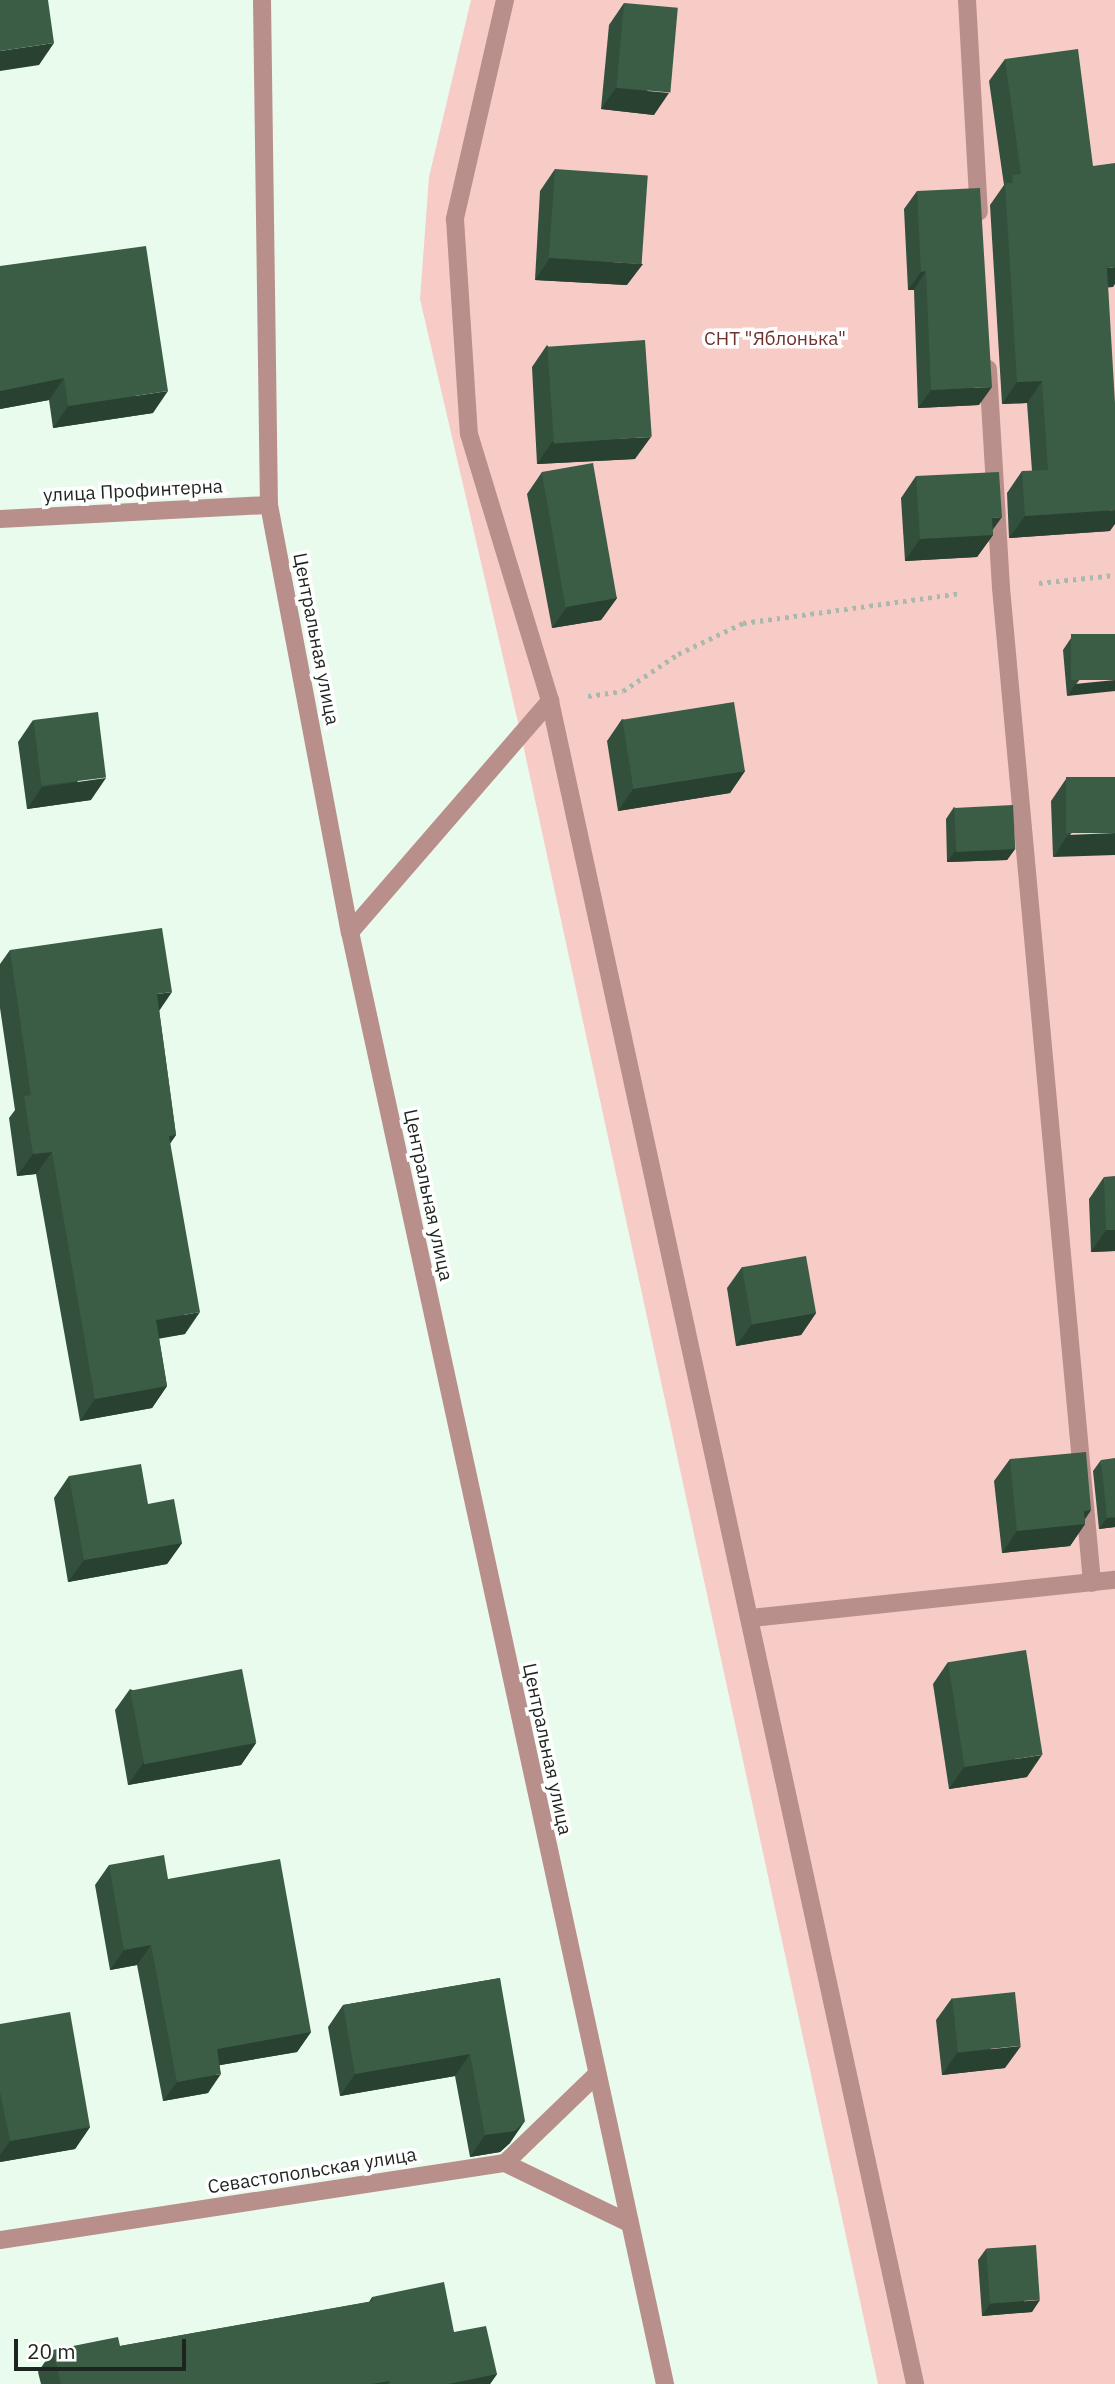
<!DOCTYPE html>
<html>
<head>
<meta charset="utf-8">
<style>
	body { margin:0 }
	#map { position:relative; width:1115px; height:2384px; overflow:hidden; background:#e9fbed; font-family:"IBM Plex Sans",sans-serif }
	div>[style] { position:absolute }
	.green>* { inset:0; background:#f7cbc6 }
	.path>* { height:4.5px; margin-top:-2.25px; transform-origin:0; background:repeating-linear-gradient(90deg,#aab9ae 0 3.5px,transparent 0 8.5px) }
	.service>* { height:18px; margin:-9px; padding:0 9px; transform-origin:9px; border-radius:9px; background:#b98f8b }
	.minor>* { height:18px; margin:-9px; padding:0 9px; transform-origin:9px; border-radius:9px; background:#b98f8b }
	.wall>* { inset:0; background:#33503c }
	.shaded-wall>* { inset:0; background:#294131 }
	.building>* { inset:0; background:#3b5d46; transform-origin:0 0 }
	span { translate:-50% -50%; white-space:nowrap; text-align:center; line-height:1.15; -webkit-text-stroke:7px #fff; paint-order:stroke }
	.park-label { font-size:19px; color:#6d322e }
	.street-label { font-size:19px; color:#1e2420 }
	.scale { position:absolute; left:14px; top:2339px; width:172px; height:32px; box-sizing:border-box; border:4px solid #1e2420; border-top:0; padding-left:9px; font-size:21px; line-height:24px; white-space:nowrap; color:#1e2420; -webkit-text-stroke:5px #fff; paint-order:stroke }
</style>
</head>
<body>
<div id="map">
	<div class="green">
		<i style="clip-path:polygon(471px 0,1115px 0,1115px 2384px,878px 2384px,521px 735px,420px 299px,429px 177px)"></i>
	</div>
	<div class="path">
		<i style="left:1039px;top:583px;width:76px;rotate:-6deg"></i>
		<i style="left:588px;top:696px;width:35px;rotate:-8deg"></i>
		<i style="left:623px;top:691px;width:66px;rotate:-33.9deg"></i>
		<i style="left:678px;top:654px;width:72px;rotate:-25.5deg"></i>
		<i style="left:743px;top:623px;width:220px;rotate:-7.8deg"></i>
	</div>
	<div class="service">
		<i style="left:505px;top:0;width:225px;rotate:102.9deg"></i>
		<i style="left:455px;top:219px;width:215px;rotate:86.3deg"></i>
		<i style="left:469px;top:434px;width:279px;rotate:73.1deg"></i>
		<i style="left:550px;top:701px;width:1722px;rotate:77.76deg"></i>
		<i style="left:967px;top:0;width:212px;rotate:86.8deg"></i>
		<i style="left:988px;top:369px;width:219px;rotate:86.6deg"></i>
		<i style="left:1001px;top:588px;width:999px;rotate:84.77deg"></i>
		<i style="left:751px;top:1618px;width:366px;rotate:-6deg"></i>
		<i style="left:505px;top:2163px;width:138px;rotate:25.8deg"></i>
	</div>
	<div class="minor">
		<i style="left:262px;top:0;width:505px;rotate:89.21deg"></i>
		<i style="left:269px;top:505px;width:435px;rotate:79.3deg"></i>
		<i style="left:350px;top:932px;width:1486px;rotate:77.76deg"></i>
		<i style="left:0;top:519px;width:269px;rotate:-3deg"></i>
		<i style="left:350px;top:932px;width:306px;rotate:-49.1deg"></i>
		<i style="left:0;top:2240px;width:511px;rotate:-8.67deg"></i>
		<i style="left:505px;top:2163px;width:127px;rotate:-44deg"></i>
	</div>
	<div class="wall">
		<i style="clip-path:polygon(624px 3px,654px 115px,601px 109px,609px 25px)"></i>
		<i style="clip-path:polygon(1005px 59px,1093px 166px,1113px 287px,1108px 287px,1110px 531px,1009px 538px,1007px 493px,1022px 471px,1032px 471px,1027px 403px,1002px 404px,990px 205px,1004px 185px,989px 81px)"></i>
		<i style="clip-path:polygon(555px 169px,627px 285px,535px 280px,540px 191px)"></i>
		<i style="clip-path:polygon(917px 191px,979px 405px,918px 408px,914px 290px,908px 290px,904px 209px)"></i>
		<i style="clip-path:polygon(0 266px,153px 413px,53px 428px,49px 400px,0 409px)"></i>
		<i style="clip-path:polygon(547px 345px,635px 459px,537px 464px,532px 367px)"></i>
		<i style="clip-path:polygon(542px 472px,617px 598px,601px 620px,552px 628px,527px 494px)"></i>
		<i style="clip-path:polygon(916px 476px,993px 531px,993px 535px,977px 557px,905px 561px,901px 498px)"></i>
		<i style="clip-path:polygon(1115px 634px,1067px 696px,1063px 650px,1071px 638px)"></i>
		<i style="clip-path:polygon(622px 719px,745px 771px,730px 793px,618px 811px,607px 741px)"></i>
		<i style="clip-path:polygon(33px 720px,91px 800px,27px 809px,18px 742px)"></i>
		<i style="clip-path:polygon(1115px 777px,1053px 857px,1051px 801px,1066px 779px)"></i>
		<i style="clip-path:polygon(954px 807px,1015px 849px,1007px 860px,947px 862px,946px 819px)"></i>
		<i style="clip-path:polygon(10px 950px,159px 1010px,176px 1135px,170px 1143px,185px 1334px,159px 1338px,167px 1386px,152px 1408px,80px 1421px,36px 1174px,17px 1176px,9px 1118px,15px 1110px,0 1008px,0 964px)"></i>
		<i style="clip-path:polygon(1104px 1177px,1115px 1251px,1091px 1252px,1089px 1199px)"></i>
		<i style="clip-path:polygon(742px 1267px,816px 1313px,801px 1335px,736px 1346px,727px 1288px)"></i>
		<i style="clip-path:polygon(1010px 1459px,1091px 1510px,1085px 1519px,1085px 1524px,1070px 1546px,1002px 1553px,994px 1481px)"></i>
		<i style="clip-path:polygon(1101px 1460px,1115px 1527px,1099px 1529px,1093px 1471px)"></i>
		<i style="clip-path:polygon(69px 1476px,148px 1504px,182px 1543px,167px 1564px,68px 1582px,54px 1498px)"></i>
		<i style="clip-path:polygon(948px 1662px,1027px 1777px,949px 1789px,933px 1684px)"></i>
		<i style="clip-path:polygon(130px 1689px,256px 1743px,241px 1765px,128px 1785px,115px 1710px)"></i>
		<i style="clip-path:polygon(109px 1865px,168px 1879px,311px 2032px,297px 2052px,220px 2065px,208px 2093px,163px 2101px,137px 1965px,110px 1970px,95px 1885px)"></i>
		<i style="clip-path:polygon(500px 1978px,510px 2143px,500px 2152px,470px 2157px,455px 2076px,340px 2096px,328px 2027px,343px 2005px)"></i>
		<i style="clip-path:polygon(952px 1998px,1005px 2068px,942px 2075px,936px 2020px)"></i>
		<i style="clip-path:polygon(0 2024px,90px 2127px,75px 2149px,0 2162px)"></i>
		<i style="clip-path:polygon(986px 2249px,1032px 2312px,982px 2316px,978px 2260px)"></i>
		<i style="clip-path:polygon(372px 2297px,454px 2332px,497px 2374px,490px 2384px,41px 2384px,38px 2372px,53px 2350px,120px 2346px,369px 2302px)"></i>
	</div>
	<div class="shaded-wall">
		<i style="clip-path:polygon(54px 43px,39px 65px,0 71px,0 51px)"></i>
		<i style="clip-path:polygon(616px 88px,669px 93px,654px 115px,601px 109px)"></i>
		<i style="clip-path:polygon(550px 258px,643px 264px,627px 285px,535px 280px)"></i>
		<i style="clip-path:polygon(1115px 267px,1115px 284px,1113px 287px,1091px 289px,1107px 268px)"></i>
		<i style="clip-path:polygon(926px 271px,914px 290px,908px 290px,921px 272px)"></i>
		<i style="clip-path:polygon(64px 378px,49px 400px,0 409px,0 391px)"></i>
		<i style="clip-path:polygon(1042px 381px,1027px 403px,1002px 404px,1017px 382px)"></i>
		<i style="clip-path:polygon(992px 387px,979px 405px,918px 408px,931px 390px)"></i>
		<i style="clip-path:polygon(168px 391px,153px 413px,53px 428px,68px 406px)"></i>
		<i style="clip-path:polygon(651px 437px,635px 459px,537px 464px,552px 442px)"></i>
		<i style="clip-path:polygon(1115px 510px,1115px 524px,1110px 531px,1009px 538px,1025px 516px)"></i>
		<i style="clip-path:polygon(1002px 517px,989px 535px,993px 535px,977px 557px,905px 561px,920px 539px,992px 518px)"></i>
		<i style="clip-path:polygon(617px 598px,601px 620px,552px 628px,567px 607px)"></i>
		<i style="clip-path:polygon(1115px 680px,1115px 691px,1067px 696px,1075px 684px)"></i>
		<i style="clip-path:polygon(745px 771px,730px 793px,618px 811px,633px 789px)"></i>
		<i style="clip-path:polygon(106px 778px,91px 800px,27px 809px,42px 787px)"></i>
		<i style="clip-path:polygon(1115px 833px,1115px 855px,1053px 857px,1068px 835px)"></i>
		<i style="clip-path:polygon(1015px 849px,1007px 860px,947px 862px,955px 851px)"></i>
		<i style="clip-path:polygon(172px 992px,157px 1014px,157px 994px)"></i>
		<i style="clip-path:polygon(176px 1135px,161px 1157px,169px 1136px)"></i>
		<i style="clip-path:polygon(52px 1152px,36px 1174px,17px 1176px,33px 1154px)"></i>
		<i style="clip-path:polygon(1106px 1230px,1115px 1230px,1115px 1251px,1091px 1252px)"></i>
		<i style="clip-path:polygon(200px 1312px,185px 1334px,141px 1342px,156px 1320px)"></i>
		<i style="clip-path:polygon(816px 1313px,801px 1335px,736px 1346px,752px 1324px)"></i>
		<i style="clip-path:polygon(167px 1386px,152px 1408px,80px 1421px,95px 1399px)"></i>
		<i style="clip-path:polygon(1091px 1510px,1081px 1525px,1085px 1524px,1070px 1546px,1002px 1553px,1017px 1531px,1084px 1511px)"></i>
		<i style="clip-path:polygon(1115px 1517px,1115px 1527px,1099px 1529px,1107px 1518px)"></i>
		<i style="clip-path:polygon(182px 1543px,167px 1564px,68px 1582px,84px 1560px)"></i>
		<i style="clip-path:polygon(256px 1743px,241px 1765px,128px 1785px,143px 1763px)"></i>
		<i style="clip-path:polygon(1042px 1755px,1027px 1777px,949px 1789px,964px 1767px)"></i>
		<i style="clip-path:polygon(151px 1945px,137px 1965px,110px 1970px,124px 1950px)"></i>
		<i style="clip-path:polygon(311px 2032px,297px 2052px,203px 2068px,217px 2049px)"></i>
		<i style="clip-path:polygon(1021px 2046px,1005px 2068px,942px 2075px,957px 2053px)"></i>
		<i style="clip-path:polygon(470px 2054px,455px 2076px,340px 2096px,355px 2074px)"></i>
		<i style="clip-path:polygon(221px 2074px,208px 2093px,163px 2101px,177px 2082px)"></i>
		<i style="clip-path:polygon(525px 2121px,510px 2143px,500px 2152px,470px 2157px,485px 2135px)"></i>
		<i style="clip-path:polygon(90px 2127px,75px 2149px,0 2162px,0 2155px,10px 2141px)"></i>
		<i style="clip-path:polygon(1040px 2300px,1032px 2312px,982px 2316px,990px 2304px)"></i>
		<i style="clip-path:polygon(497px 2374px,490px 2384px,448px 2384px)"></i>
		<i style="clip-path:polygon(390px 2381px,387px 2384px,371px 2384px)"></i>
	</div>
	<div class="building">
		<i style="clip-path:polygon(0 0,48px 0,54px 43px,0 51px)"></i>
		<i style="left:624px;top:3px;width:54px;height:85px;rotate:5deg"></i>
		<i style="clip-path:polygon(1078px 49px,1093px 166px,1115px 163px,1115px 267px,1107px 268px,1115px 403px,1115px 510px,1025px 516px,1022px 471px,1048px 470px,1042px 381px,1017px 382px,1005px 183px,1013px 183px,1012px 175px,1021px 174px,1005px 59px)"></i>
		<i style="left:555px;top:169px;width:93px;height:89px;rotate:4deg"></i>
		<i style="clip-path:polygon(980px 188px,992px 387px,931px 390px,926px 271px,921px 272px,917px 191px)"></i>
		<i style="clip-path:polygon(146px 246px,168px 391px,68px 406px,64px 378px,0 391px,0 266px)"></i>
		<i style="left:645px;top:340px;width:97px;height:98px;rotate:86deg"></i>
		<i style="left:593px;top:463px;width:137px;height:52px;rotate:80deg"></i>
		<i style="clip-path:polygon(999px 472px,1002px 517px,992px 518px,993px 535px,920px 539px,916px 476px)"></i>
		<i style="left:1115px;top:634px;width:46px;height:44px;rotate:90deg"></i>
		<i style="left:734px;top:702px;width:70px;height:113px;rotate:81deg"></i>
		<i style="left:98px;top:712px;width:66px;height:65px;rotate:83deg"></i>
		<i style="left:1115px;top:777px;width:56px;height:49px;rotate:90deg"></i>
		<i style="left:1013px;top:805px;width:44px;height:59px;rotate:87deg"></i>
		<i style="clip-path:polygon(162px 928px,172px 992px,157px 994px,176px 1135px,169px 1136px,200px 1312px,156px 1320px,167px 1386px,95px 1399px,52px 1152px,33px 1154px,24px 1096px,31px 1095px,10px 950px)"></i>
		<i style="clip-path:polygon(1115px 1176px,1115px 1230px,1106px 1230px,1104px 1177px)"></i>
		<i style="left:806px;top:1256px;width:58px;height:65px;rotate:80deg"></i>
		<i style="clip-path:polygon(1086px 1452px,1091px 1510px,1084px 1511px,1085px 1524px,1017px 1531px,1010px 1459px)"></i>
		<i style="clip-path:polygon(1115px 1458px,1115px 1517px,1107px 1518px,1101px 1460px)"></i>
		<i style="clip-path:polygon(141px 1464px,148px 1504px,174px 1499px,182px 1543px,84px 1560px,69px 1476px)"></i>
		<i style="left:1026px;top:1650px;width:106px;height:79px;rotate:81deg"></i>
		<i style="left:242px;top:1669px;width:75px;height:114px;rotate:79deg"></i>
		<i style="clip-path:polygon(164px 1855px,168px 1879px,280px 1859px,311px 2032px,217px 2049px,221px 2074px,177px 2082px,151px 1945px,124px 1950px,109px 1865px)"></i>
		<i style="clip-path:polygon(500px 1978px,525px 2121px,515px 2131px,485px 2135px,470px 2054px,355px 2074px,343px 2005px)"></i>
		<i style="left:1015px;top:1992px;width:54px;height:63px;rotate:84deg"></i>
		<i style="clip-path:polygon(70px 2012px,90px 2127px,10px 2141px,0 2092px,0 2024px)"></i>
		<i style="left:1036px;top:2245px;width:55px;height:50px;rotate:86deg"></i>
		<i style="clip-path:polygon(444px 2282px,454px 2332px,486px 2326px,497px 2374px,448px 2384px,390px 2384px,390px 2381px,371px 2384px,61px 2384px,53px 2350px,118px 2337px,120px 2346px,373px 2301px,372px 2297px)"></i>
	</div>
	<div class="park-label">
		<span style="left:775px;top:339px">СНТ "Яблонька"</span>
	</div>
	<div class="street-label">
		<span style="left:133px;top:491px;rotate:-3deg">улица Профинтерна</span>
		<span style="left:316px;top:639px;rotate:79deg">Центральная улица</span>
		<span style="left:428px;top:1195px;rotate:78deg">Центральная улица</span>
		<span style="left:547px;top:1749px;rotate:78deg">Центральная улица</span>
		<span style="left:312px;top:2171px;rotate:-9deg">Севастопольская улица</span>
	</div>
	<div class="scale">20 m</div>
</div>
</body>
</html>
